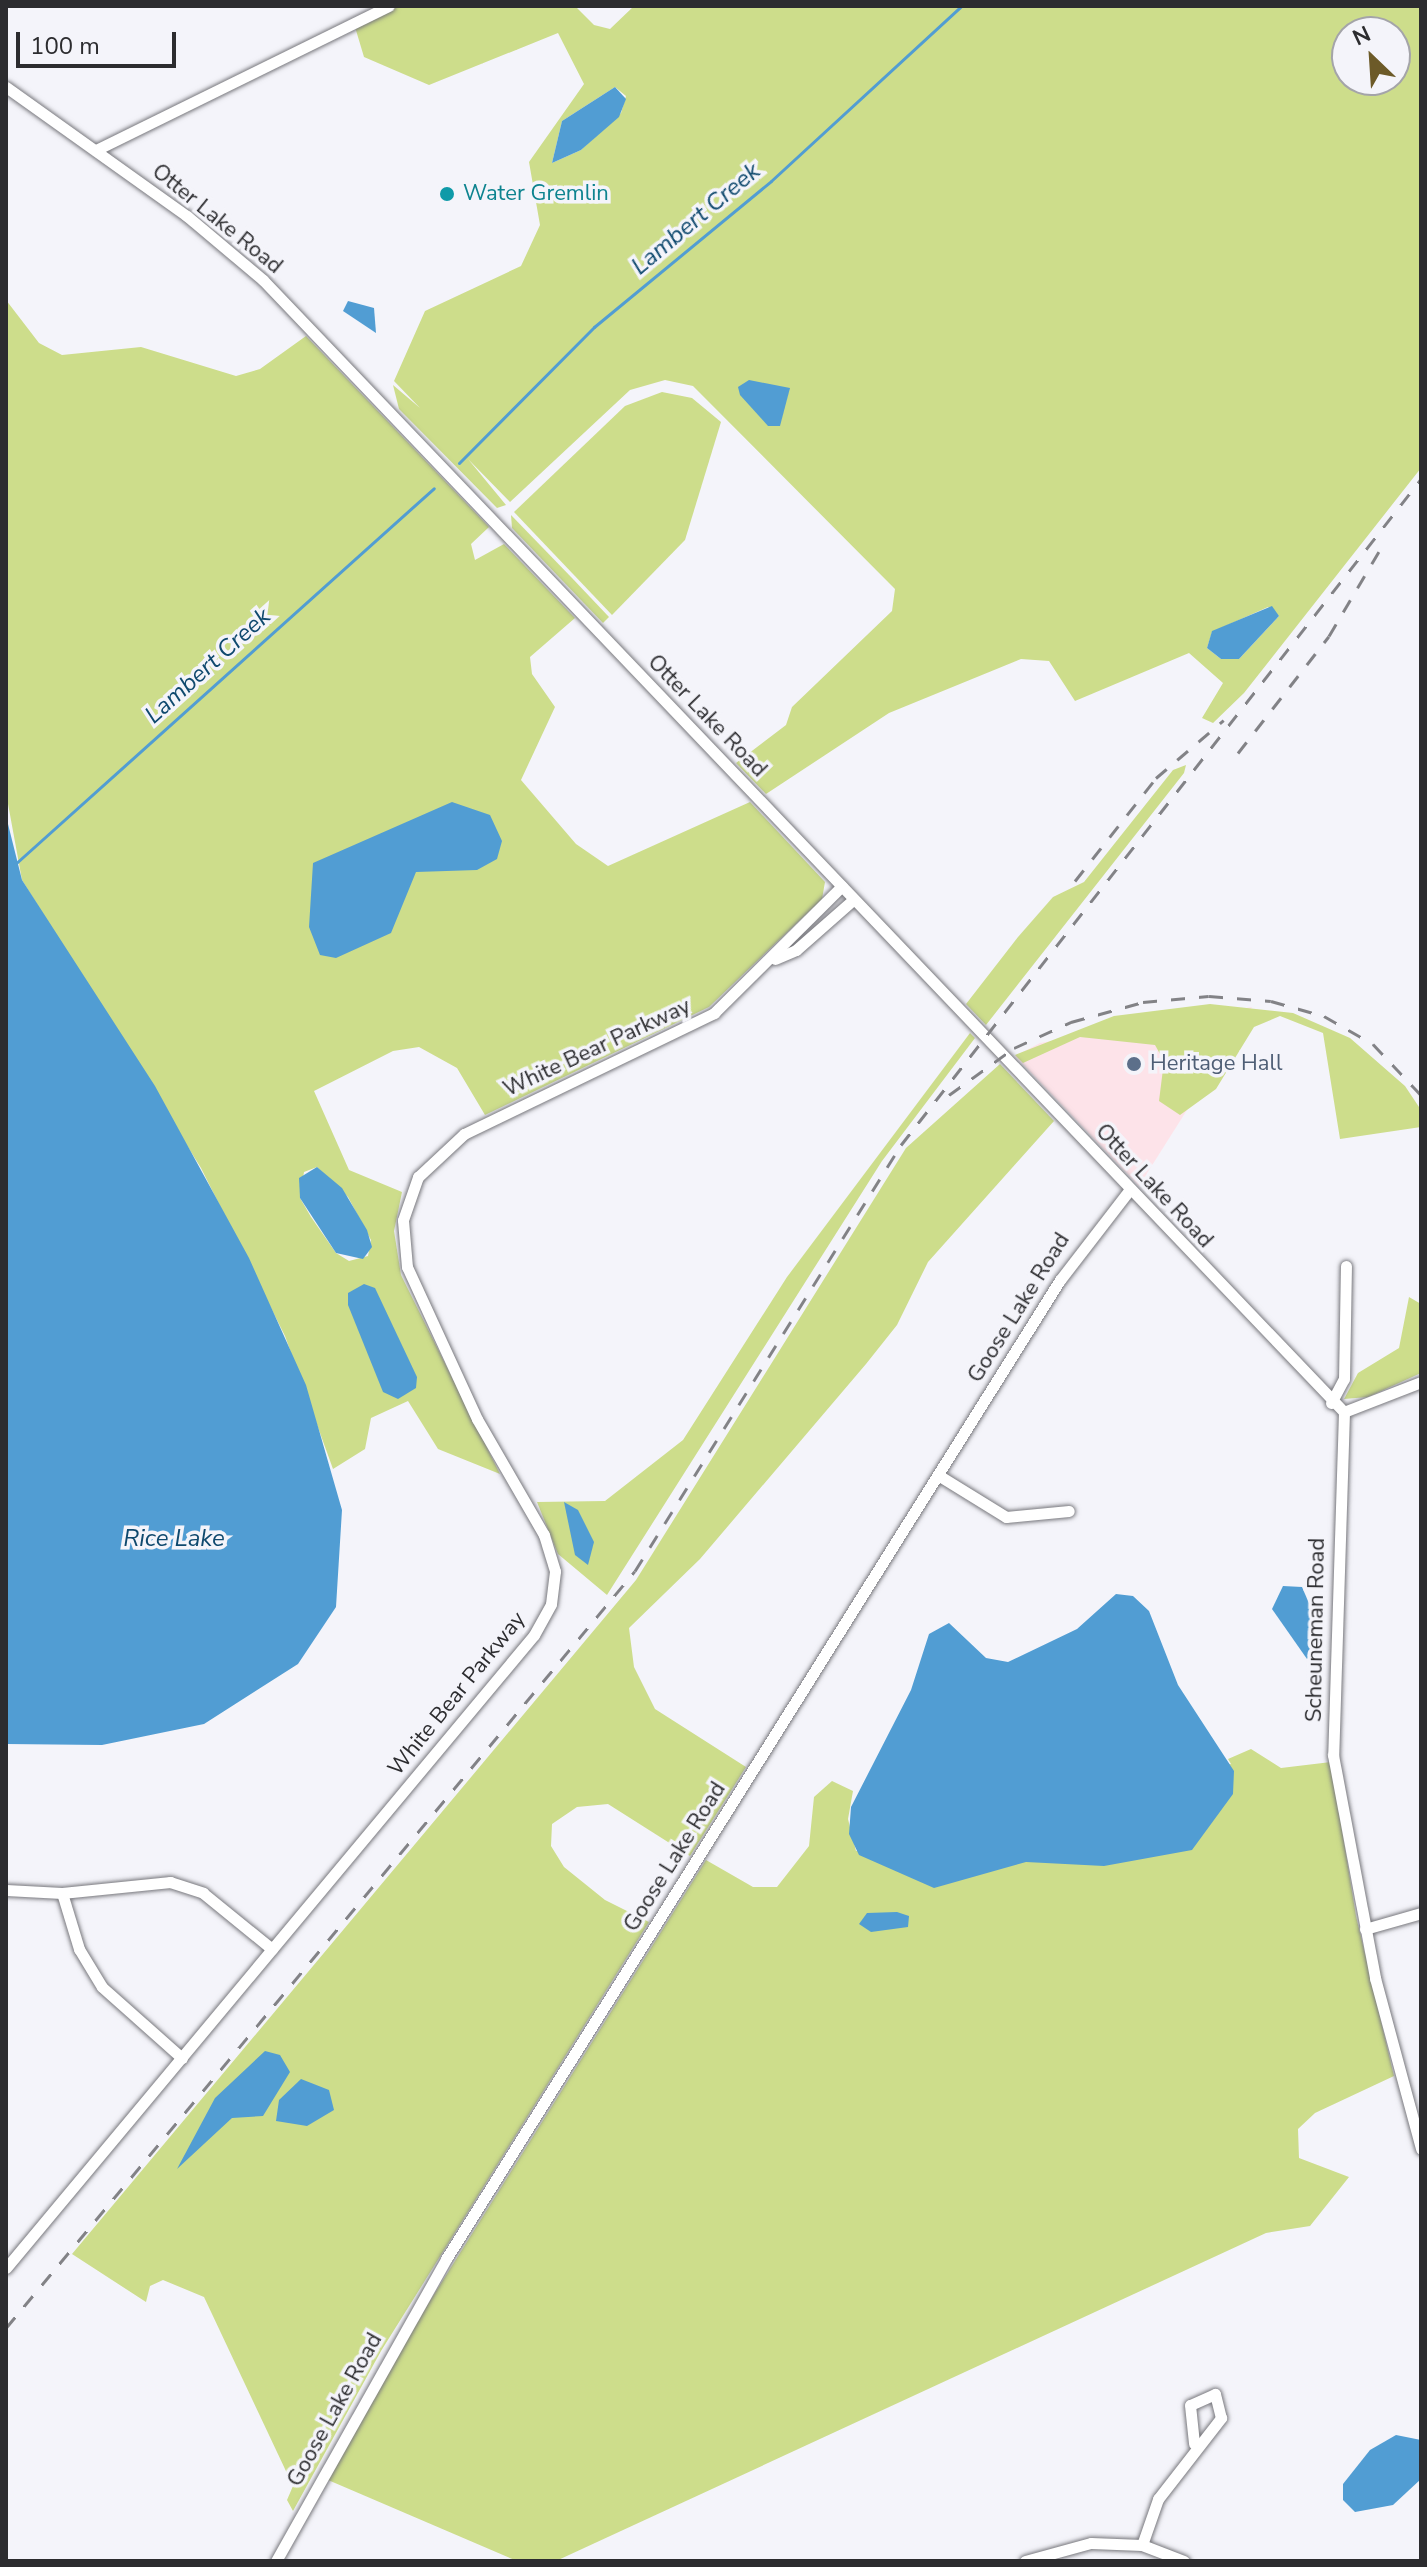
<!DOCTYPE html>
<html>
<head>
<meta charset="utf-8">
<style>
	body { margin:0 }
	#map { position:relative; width:1427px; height:2567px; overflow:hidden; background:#f4f4fa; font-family:"Nunito Sans",sans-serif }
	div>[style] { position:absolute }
	.commercial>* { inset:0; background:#fde3e9 }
	.green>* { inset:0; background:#cddd8b }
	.water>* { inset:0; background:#519dd3 }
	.stream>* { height:3px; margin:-1.5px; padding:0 1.5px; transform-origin:1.5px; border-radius:1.5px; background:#519dd3 }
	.roads { filter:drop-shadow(0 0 2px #78787d) drop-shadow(0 0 2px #78787d) }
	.minor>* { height:11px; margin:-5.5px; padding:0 5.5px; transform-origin:5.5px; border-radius:5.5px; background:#fff }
	.rail>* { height:3px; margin-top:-1.5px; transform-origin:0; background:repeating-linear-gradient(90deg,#828286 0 14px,transparent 0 28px) }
	.dots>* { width:22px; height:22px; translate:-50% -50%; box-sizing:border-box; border:4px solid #f4f4fa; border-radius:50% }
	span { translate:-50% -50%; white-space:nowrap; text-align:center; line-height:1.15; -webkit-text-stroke:7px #f4f4fa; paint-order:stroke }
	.culture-label { font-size:22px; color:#0d838f }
	.left { translate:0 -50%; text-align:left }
	.street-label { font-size:22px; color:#2c2c2f }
	.service-label { font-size:22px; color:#4e5e75 }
	.water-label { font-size:24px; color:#0f496e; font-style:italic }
	.frame { position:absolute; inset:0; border:8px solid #2c2c2f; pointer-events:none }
	.north { position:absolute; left:1331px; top:16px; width:80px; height:80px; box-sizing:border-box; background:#f4f4fa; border:2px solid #a4a4a9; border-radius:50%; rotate:335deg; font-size:22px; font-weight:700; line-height:32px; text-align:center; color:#2c2c2f }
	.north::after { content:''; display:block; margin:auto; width:28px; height:36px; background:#6c5a28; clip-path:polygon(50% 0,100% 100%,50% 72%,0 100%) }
	.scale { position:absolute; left:16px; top:32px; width:160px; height:36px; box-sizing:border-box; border:4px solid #2c2c2f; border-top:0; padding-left:10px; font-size:24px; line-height:28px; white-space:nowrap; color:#2c2c2f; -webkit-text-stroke:6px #f4f4fa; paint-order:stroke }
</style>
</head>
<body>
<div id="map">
	<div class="commercial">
		<i style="clip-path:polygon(1252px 1007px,1139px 1186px,1015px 1056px,1040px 1043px)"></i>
	</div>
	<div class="green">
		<i style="clip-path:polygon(evenodd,400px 6px,575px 6px,594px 25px,610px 29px,634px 6px,1421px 6px,1421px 468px,1244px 693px,1213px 723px,1202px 718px,1223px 683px,1189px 653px,1075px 701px,1049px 661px,1021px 659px,889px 713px,766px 794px,736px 763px,786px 725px,792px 707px,892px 611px,895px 589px,693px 386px,665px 380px,630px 390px,510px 502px,468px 459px,506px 505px,497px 508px,399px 409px,393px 385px,420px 408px,394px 381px,425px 311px,521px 266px,540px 225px,529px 162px,584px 84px,558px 33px,429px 85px,364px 57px,355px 27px,400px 6px,1347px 32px,1395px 32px,1395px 80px,1347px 80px,1347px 32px,400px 6px,615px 87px,626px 96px,621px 113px,581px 150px,552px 163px,562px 121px,615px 87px,400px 6px,1268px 607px,1279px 616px,1239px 659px,1221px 659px,1207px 648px,1212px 632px,1268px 607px)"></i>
		<i style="clip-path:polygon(evenodd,6px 300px,39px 343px,62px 355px,141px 347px,236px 376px,260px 369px,306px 336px,489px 527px,471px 544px,475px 560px,504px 544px,575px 618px,530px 657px,532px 674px,555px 707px,521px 780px,576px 844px,608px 866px,750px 802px,825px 882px,822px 899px,709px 1007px,485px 1115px,457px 1068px,419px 1047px,393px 1051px,314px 1091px,349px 1170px,402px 1192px,394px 1231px,401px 1275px,500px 1474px,438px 1449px,408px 1401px,371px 1418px,365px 1449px,333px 1469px,285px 1336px,201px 1168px,22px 880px,6px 793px,6px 300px,317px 1167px,348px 1197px,371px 1240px,368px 1256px,349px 1261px,336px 1253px,311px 1217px,300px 1198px,304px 1172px,317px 1167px)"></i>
		<i style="clip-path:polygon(662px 392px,692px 398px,721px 422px,685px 540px,612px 615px,514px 512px,625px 406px)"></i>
		<i style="clip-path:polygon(511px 515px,572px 578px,609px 617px,603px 623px,512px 528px)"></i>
		<i style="clip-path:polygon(1186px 765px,1184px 773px,986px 1025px,966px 1004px,1018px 937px,1053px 897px,1084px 882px,1173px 770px)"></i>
		<i style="clip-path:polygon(1210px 1004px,1293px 1013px,1350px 1038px,1405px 1086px,1421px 1110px,1421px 1127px,1340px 1139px,1323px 1033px,1280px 1016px,1254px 1027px,1216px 1089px,1180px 1115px,1159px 1101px,1164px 1061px,1155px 1045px,1080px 1037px,1023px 1063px,1015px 1055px,1114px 1016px)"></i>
		<i style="clip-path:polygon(970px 1033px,975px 1038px,882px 1161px,607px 1595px,558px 1554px,537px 1502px,605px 1501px,683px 1440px,787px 1277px)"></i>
		<i style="clip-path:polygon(1000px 1064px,1054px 1121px,928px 1262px,897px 1325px,866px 1364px,700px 1559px,629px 1628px,634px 1667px,655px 1709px,746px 1767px,690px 1856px,608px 1804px,577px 1807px,552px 1824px,551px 1846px,564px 1867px,605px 1900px,649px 1922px,381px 2351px,293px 2511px,287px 2500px,293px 2486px,204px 2297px,163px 2280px,150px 2286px,146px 2302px,72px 2254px,636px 1580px,906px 1148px)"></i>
		<i style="clip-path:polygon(1409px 1297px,1421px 1304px,1421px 1373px,1368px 1397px,1344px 1399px,1358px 1373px,1399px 1348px)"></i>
		<i style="clip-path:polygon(1251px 1749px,1281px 1768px,1331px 1762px,1356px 1916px,1394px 2076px,1315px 2113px,1298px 2129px,1299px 2158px,1349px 2177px,1310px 2226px,1266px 2233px,556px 2561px,517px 2561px,328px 2480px,418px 2320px,706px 1860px,753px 1887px,777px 1887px,809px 1846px,814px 1797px,832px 1781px,853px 1791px,848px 1819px,856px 1851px,1231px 1764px,1228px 1759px)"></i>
	</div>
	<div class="water">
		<i style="clip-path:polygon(615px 87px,626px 99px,619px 117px,581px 150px,552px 163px,562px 121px)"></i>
		<i style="clip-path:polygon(348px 301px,374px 308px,376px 333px,343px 311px)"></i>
		<i style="clip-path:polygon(749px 380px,790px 388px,780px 426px,768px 426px,740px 395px,738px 387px)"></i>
		<i style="clip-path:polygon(1272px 606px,1279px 616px,1239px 659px,1221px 659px,1207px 648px,1212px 631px)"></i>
		<i style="clip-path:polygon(6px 721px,8px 824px,22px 880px,155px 1086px,249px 1258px,306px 1385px,342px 1510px,336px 1607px,298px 1664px,204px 1724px,102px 1745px,6px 1744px)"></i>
		<i style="clip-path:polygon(452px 802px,490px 815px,502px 841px,497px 859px,477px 870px,416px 872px,391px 933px,336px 958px,320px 955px,309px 927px,313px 863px)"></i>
		<i style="clip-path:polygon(317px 1167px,342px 1188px,367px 1230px,372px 1247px,363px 1259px,336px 1253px,300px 1198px,299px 1178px)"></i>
		<i style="clip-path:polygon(364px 1284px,375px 1288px,417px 1377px,416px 1388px,398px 1399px,383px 1392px,348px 1305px,348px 1293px)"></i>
		<i style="clip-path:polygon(564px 1502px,578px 1510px,594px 1542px,588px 1565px,575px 1555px)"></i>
		<i style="clip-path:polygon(1283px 1586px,1302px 1587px,1314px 1615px,1317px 1650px,1307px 1659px,1272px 1609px)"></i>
		<i style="clip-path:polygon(1116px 1594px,1133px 1596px,1149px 1611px,1178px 1685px,1234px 1771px,1233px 1794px,1192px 1850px,1104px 1866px,1026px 1862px,934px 1888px,859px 1855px,849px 1834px,851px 1807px,911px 1690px,929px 1634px,949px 1623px,986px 1658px,1008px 1662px,1077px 1629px)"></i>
		<i style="clip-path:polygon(897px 1912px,909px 1916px,908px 1927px,871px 1932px,859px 1924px,867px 1913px)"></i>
		<i style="clip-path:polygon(265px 2051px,280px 2055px,290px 2072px,263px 2116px,232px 2118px,177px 2169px,215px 2098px)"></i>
		<i style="clip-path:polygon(301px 2079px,329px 2090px,334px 2110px,307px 2126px,276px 2121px,279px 2100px)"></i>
		<i style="clip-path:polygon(1396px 2435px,1421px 2440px,1421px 2479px,1393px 2505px,1355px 2512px,1343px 2500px,1343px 2484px,1370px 2450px)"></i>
	</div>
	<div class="stream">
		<i style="left:459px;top:463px;width:192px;rotate:-45.2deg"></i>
		<i style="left:594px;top:327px;width:229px;rotate:-39.5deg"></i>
		<i style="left:771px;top:181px;width:258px;rotate:-42.6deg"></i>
		<i style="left:14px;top:865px;width:564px;rotate:-41.91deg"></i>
	</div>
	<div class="roads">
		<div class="minor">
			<i style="left:6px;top:87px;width:222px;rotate:35.5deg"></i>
			<i style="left:187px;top:216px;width:99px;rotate:40.1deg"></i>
			<i style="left:263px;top:280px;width:1565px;rotate:46.32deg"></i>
			<i style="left:96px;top:150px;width:326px;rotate:-26.2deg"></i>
			<i style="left:775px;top:959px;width:23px;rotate:-23deg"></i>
			<i style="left:796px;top:950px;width:77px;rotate:-41.3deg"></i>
			<i style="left:1331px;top:1403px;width:27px;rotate:-62deg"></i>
			<i style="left:1344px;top:1379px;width:113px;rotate:-89deg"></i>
			<i style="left:1344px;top:1412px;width:343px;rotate:91.8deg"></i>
			<i style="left:1333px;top:1755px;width:227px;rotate:79.3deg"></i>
			<i style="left:1375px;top:1978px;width:177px;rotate:74.9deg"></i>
			<i style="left:1344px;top:1412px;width:83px;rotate:-21.3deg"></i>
			<i style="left:938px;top:1475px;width:80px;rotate:31.7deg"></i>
			<i style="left:1006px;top:1517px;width:63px;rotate:-5.4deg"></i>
			<i style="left:6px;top:1890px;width:56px;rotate:3.1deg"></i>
			<i style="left:62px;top:1893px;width:109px;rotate:-5.8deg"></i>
			<i style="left:170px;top:1882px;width:35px;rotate:18deg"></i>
			<i style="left:203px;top:1893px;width:89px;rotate:39.1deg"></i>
			<i style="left:62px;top:1893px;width:59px;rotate:73.1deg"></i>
			<i style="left:79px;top:1949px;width:44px;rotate:58.8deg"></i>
			<i style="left:102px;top:1987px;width:107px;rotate:41.6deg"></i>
			<i style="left:1365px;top:1929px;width:58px;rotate:-15.9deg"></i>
			<i style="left:6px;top:2268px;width:824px;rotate:-50.17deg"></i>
			<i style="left:534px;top:1635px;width:35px;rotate:-61deg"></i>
			<i style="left:551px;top:1604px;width:33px;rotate:-83deg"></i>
			<i style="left:555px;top:1571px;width:38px;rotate:-107deg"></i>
			<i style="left:544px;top:1535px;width:134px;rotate:-120deg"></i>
			<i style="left:477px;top:1419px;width:167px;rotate:-114.7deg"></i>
			<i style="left:407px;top:1267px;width:47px;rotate:-94.9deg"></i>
			<i style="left:403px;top:1220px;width:46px;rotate:-70.8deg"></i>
			<i style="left:418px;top:1177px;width:63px;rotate:-43.1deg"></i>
			<i style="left:464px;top:1134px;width:278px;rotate:-25.8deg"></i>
			<i style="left:714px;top:1013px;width:180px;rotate:-44.8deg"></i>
			<i style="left:1142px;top:2545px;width:49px;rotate:-70.8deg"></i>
			<i style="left:1158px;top:2499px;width:103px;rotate:-52.1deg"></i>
			<i style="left:1221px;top:2418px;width:25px;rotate:-104deg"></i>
			<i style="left:1215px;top:2394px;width:27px;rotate:156deg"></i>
			<i style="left:1190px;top:2405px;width:39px;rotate:84deg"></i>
			<i style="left:276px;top:2561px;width:347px;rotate:-60.6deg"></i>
			<i style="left:446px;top:2259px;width:1156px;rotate:-57.91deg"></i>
			<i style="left:1060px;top:1280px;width:115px;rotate:-52.4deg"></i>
			<i style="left:1025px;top:2561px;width:68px;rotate:-15.3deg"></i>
			<i style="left:1091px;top:2543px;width:51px;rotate:2.2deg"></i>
			<i style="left:1142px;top:2545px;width:45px;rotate:20.9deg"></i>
		</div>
	</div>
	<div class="rail">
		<i style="left:1238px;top:753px;width:148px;rotate:-52.1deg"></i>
		<i style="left:1329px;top:636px;width:108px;rotate:-59.4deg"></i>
		<i style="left:1075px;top:881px;width:131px;rotate:-51.8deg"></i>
		<i style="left:1156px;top:778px;width:89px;rotate:-40.5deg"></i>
		<i style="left:949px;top:1095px;width:80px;rotate:-35.9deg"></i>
		<i style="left:1014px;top:1048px;width:63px;rotate:-24.5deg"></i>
		<i style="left:1071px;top:1022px;width:75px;rotate:-15.5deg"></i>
		<i style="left:1143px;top:1002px;width:66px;rotate:-5.2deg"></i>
		<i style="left:1209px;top:996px;width:62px;rotate:4.6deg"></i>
		<i style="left:1271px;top:1001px;width:55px;rotate:15.8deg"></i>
		<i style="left:1324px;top:1016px;width:56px;rotate:29.7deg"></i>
		<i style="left:1373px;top:1044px;width:70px;rotate:46.7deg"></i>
		<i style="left:6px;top:2328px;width:984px;rotate:-50.28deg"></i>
		<i style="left:635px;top:1571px;width:502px;rotate:-58.02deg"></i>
		<i style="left:901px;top:1145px;width:845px;rotate:-52.02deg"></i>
	</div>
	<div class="dots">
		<i style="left:447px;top:194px;background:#0f9aa8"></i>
		<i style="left:1134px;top:1064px;background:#5c6f8a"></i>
	</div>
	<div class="culture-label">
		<span class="left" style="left:463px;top:194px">Water Gremlin</span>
	</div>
	<div class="street-label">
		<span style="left:217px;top:219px;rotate:39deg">Otter Lake Road</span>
		<span style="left:707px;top:716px;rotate:46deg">Otter Lake Road</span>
		<span style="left:597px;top:1048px;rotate:-25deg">White Bear Parkway</span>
		<span style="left:1154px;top:1186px;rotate:47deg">Otter Lake Road</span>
		<span style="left:1019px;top:1308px;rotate:-58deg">Goose Lake Road</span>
		<span style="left:1316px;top:1630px;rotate:-89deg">Scheuneman Road</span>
		<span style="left:457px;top:1694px;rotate:-51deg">White Bear Parkway</span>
		<span style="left:675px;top:1857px;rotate:-58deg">Goose Lake Road</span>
		<span style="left:335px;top:2410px;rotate:-61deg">Goose Lake Road</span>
	</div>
	<div class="service-label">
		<span class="left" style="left:1150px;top:1064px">Heritage Hall</span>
	</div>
	<div class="water-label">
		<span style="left:696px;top:219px;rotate:-40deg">Lambert Creek</span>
		<span style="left:208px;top:666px;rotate:-42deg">Lambert Creek</span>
		<span style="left:174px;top:1539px">Rice Lake</span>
	</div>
	<div class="frame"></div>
	<div class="north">N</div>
	<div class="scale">100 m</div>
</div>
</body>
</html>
